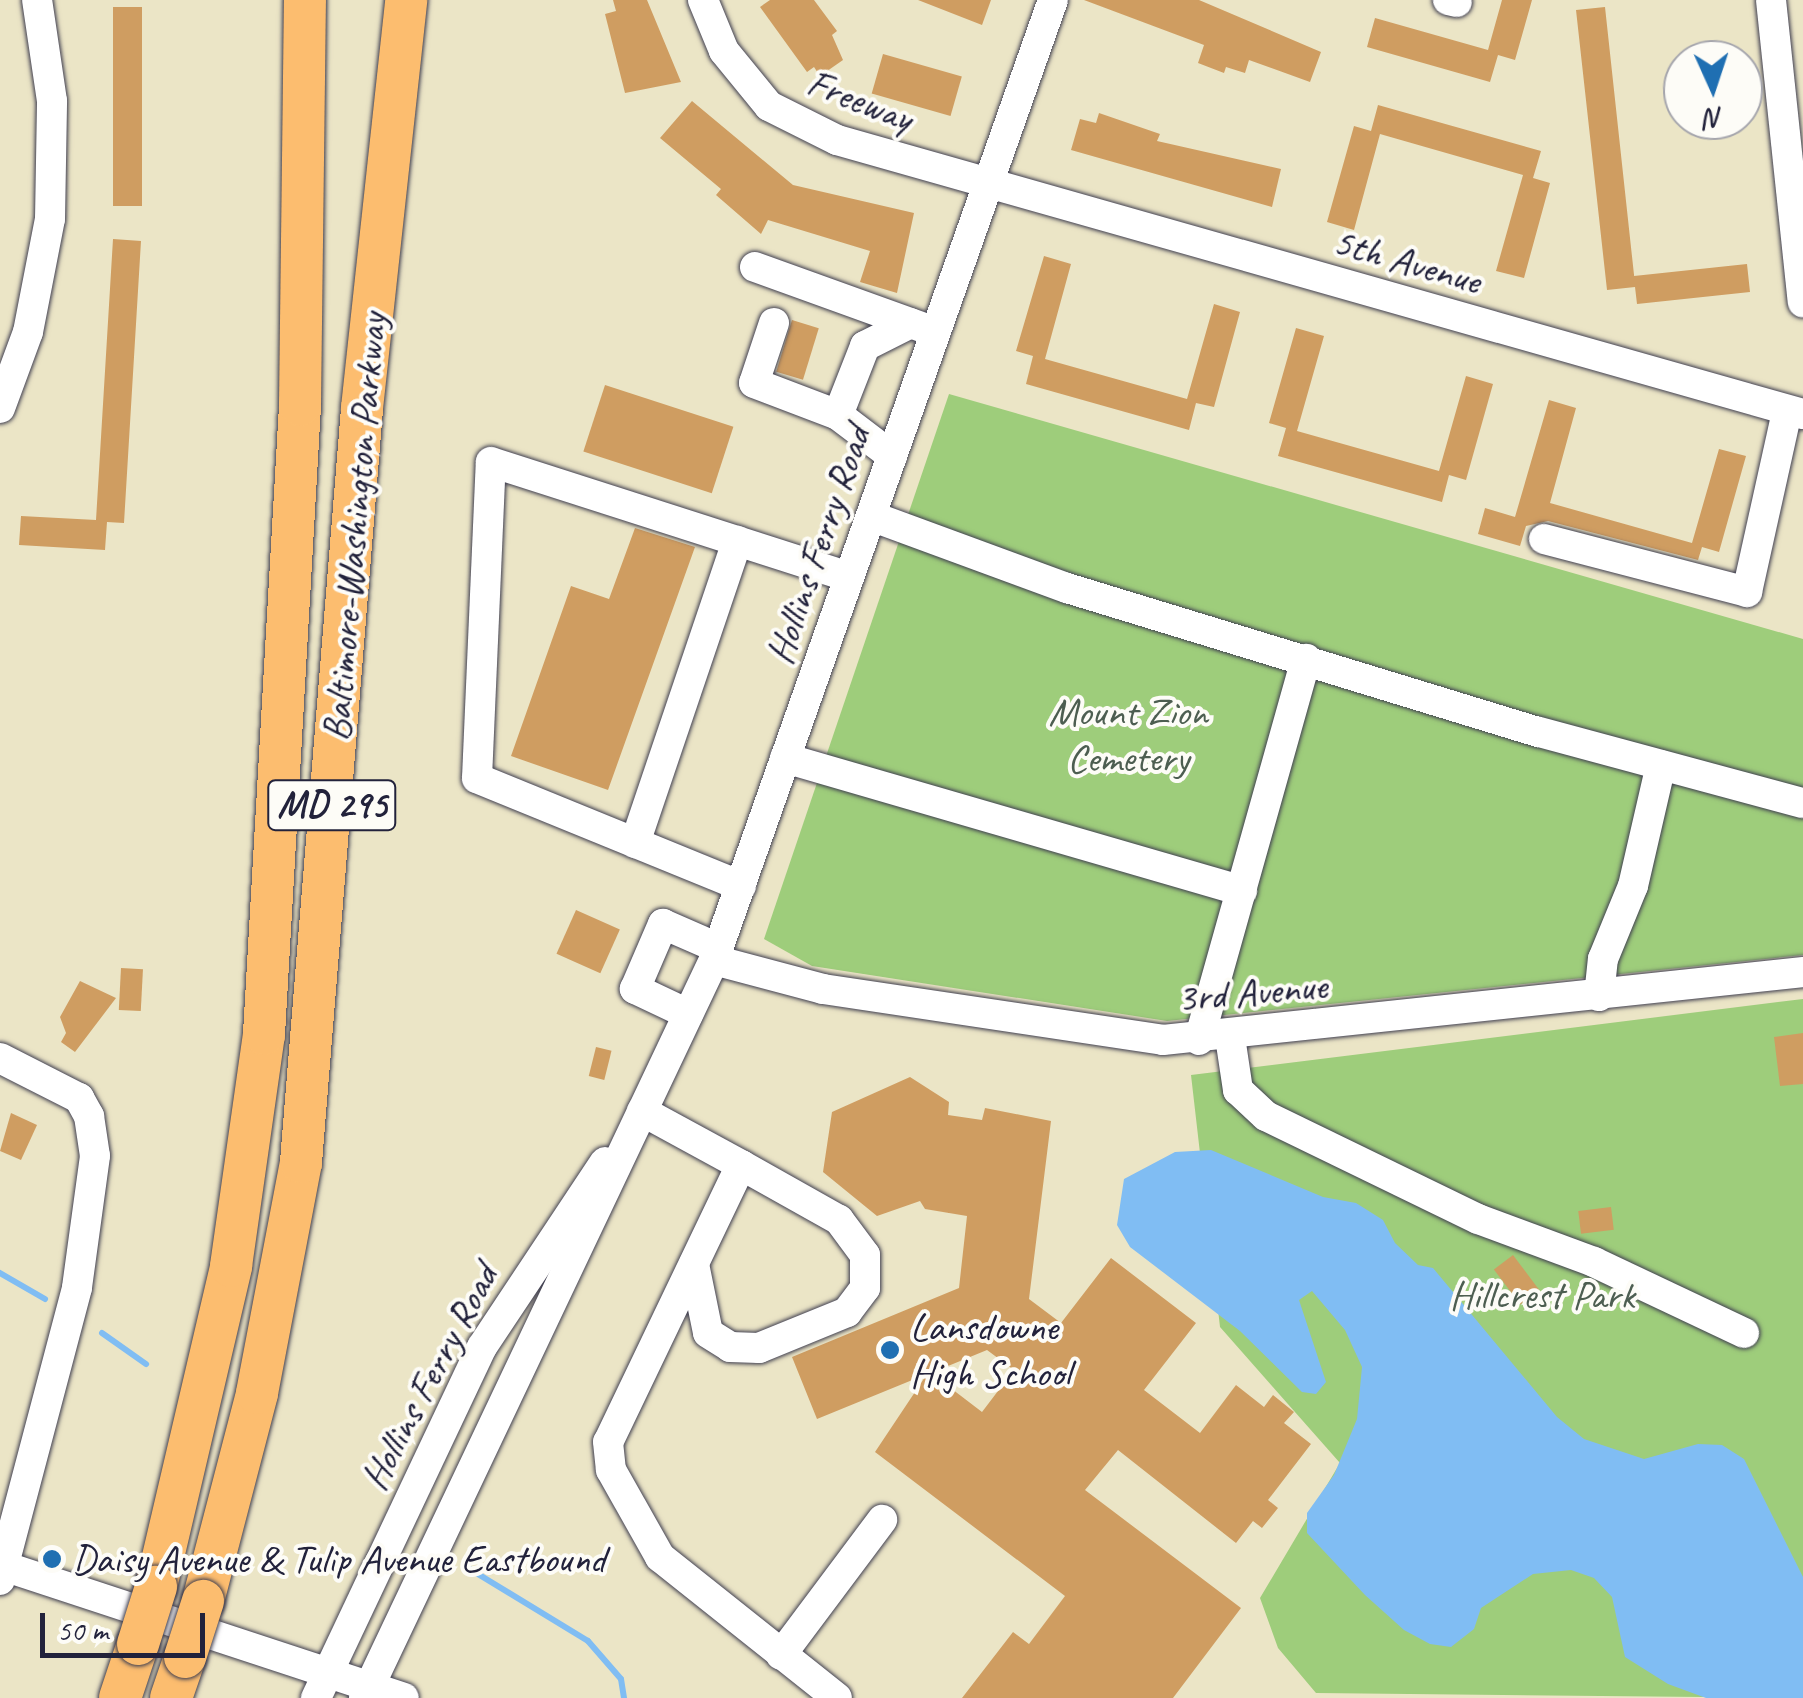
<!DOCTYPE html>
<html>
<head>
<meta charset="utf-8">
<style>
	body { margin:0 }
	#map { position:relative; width:1803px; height:1698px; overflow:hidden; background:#ebe5c6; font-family:Caveat,sans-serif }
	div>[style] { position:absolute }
	.green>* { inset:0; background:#9ecd7b }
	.water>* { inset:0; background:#80bdf3 }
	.stream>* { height:6px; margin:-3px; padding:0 3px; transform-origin:3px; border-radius:3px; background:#80bdf3 }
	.building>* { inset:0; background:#cf9d61; transform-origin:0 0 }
	.roads { filter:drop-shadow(0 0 2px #403f50) drop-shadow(0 0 2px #403f50) }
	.minor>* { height:30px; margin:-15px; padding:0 15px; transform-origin:15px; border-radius:15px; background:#fff }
	.highway>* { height:42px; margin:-21px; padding:0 21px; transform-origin:21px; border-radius:21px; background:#fcbd6f }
	.bridges { filter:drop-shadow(0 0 2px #403f50) drop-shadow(0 0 2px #403f50) }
	.highway-bridge>* { height:42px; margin:-21px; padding:0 21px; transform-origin:21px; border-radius:21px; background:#fcbd6f }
	.dots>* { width:28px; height:28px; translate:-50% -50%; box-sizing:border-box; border:5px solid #fdfcf7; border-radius:50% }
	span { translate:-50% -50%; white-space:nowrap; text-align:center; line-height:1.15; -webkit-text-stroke:8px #fdfcf7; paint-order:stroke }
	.shield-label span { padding:2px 8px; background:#fdfcf7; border:2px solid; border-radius:8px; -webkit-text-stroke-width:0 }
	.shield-label { font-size:38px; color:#22223b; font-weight:700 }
	.street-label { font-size:40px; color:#22223b }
	.park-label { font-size:40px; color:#4d5e51 }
	.poi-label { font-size:40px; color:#22223b }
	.left { translate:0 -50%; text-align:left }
	.north { position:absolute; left:1663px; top:40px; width:100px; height:100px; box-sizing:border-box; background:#fdfcf7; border:2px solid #a5a5ac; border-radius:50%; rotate:177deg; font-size:28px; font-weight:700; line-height:40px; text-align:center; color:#22223b }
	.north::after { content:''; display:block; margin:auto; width:35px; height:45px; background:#1f6fb2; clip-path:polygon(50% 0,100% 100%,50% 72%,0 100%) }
	.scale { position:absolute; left:40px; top:1613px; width:165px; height:45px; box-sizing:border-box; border:5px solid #22223b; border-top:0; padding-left:12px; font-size:30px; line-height:35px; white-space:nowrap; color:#22223b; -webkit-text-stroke:8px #fdfcf7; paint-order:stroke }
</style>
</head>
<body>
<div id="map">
	<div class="green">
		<i style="clip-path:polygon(949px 394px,1803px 639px,1803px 955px,1167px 1021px,812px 966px,764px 939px)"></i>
		<i style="clip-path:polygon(1803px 999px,1803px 1698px,1316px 1693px,1278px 1648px,1260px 1598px,1340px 1463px,1220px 1327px,1191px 1075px)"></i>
	</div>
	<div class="water">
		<i style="clip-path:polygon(1211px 1150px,1323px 1197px,1356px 1203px,1383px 1220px,1395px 1243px,1418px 1265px,1433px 1268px,1557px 1417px,1584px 1439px,1644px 1459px,1698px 1444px,1722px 1445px,1744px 1459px,1803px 1577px,1803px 1698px,1706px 1698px,1668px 1684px,1625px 1657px,1612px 1597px,1594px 1578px,1571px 1570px,1533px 1574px,1481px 1608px,1474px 1629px,1451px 1647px,1430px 1644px,1404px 1630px,1365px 1595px,1307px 1533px,1307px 1513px,1334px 1475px,1357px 1419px,1362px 1367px,1345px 1330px,1312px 1291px,1299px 1300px,1326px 1382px,1316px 1394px,1302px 1392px,1240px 1331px,1130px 1247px,1117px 1225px,1124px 1179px,1175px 1152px)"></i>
	</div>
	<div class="stream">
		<i style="left:0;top:1273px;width:52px;rotate:30deg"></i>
		<i style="left:102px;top:1333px;width:54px;rotate:35.2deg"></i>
		<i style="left:468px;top:1568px;width:140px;rotate:31.3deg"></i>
		<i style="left:588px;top:1641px;width:50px;rotate:49deg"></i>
		<i style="left:621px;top:1679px;width:19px;rotate:81deg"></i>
	</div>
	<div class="building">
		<i style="clip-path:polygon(613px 0,647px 0,681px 82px,625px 93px,605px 14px,616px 11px)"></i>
		<i style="clip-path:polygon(770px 0,814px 0,837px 31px,832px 35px,843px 60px,820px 76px,814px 67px,807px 72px,760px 7px)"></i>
		<i style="clip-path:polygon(918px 0,991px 0,982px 25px)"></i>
		<i style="clip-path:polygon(1084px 0,1199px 0,1321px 52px,1310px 82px,1249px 60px,1245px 73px,1226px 67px,1224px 73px,1198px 63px,1204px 45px)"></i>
		<i style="clip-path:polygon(1502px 0,1532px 0,1515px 60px,1498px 55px,1490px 82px,1367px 47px,1375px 18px,1488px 50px)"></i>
		<i style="left:113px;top:7px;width:29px;height:199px"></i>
		<i style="clip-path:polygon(1605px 7px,1635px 284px,1634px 276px,1747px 264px,1750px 292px,1637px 304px,1635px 287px,1607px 290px,1576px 10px)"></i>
		<i style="left:883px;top:54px;width:82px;height:41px;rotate:16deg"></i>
		<i style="clip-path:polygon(692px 101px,793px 185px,914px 213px,897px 293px,860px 282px,870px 251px,768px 220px,761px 234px,716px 195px,721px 189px,660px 138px)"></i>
		<i style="clip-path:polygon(1378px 105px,1541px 151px,1533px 178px,1550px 183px,1524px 278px,1496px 271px,1523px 175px,1380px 134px,1354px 230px,1327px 222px,1354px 126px,1371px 131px)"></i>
		<i style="clip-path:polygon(1099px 113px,1160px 134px,1157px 141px,1281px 169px,1272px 207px,1071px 150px,1080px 119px,1096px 123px)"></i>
		<i style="clip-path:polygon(113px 239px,141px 241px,124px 523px,107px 522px,105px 550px,19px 545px,21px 516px,96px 520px)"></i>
		<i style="clip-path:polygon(1044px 256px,1071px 264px,1045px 359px,1187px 399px,1214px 304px,1240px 312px,1214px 407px,1196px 403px,1189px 430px,1026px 384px,1033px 356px,1016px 351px)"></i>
		<i style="left:792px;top:320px;width:28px;height:54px;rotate:17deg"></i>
		<i style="clip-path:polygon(1296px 328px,1324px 336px,1297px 431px,1439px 471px,1466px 376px,1493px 384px,1466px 480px,1449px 475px,1442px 502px,1278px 456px,1286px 428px,1269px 423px)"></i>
		<i style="left:605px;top:385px;width:135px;height:70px;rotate:18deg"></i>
		<i style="clip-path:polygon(1549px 400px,1576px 408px,1550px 503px,1692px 543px,1719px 449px,1746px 456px,1719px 552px,1702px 547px,1698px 560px,1548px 521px,1526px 526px,1520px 546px,1478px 534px,1485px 508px,1515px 517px)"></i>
		<i style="clip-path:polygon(635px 528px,695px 547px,608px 790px,511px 756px,571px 586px,609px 599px)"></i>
		<i style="left:576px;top:910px;width:48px;height:48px;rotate:24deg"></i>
		<i style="left:121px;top:968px;width:22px;height:42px;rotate:3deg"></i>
		<i style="clip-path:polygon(80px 981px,116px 998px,75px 1052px,61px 1042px,66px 1033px,60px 1017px)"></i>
		<i style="clip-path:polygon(1803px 1033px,1803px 1084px,1780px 1086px,1774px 1037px)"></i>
		<i style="left:596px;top:1047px;width:16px;height:30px;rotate:14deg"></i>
		<i style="clip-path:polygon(evenodd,910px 1077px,949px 1102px,948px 1115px,982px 1120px,985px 1108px,1051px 1121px,1029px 1299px,1061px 1323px,1111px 1258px,1196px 1323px,1144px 1390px,1200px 1433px,1236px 1385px,1264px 1407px,1273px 1395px,1294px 1412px,1284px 1423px,1311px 1444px,1268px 1500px,1278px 1508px,1262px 1528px,1253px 1521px,1236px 1543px,1118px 1450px,1085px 1490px,1241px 1608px,1173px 1698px,962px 1698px,1013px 1632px,1029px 1644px,1065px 1596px,875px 1452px,927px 1374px,817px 1419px,792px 1357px,959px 1288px,967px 1216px,925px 1209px,920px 1201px,877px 1216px,823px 1172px,832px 1112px,910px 1077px,987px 1350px,1014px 1370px,982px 1412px,931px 1373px,987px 1350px)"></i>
		<i style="clip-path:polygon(11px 1113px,37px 1125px,21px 1160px,0 1151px)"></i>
		<i style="left:1611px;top:1207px;width:23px;height:33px;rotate:83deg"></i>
		<i style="left:1513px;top:1255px;width:44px;height:24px;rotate:53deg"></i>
	</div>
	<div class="roads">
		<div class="minor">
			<i style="left:703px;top:0;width:55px;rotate:67.6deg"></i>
			<i style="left:724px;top:51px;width:71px;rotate:50.7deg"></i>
			<i style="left:769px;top:106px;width:76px;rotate:26.6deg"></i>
			<i style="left:837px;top:140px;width:1004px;rotate:15.84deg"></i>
			<i style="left:1448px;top:0;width:9px;rotate:13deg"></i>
			<i style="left:1771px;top:0;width:304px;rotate:84deg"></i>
			<i style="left:755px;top:267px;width:192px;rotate:19.8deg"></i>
			<i style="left:774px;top:323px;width:63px;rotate:108.4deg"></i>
			<i style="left:754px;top:383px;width:90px;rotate:20.9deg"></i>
			<i style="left:838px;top:415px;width:68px;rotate:37.2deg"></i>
			<i style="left:0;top:408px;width:81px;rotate:-69.8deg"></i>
			<i style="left:28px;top:332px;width:115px;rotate:-79deg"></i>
			<i style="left:50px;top:219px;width:118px;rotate:-89deg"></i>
			<i style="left:52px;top:101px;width:102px;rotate:-98.4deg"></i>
			<i style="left:838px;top:415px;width:74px;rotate:-68.6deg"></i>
			<i style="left:865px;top:346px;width:51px;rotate:-26.6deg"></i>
			<i style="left:871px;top:516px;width:209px;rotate:20.2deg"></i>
			<i style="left:1067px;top:588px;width:493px;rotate:17deg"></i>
			<i style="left:1539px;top:732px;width:273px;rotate:15.1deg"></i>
			<i style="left:1544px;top:539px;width:210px;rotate:14.6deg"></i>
			<i style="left:1747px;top:592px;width:185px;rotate:-77.5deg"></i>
			<i style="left:785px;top:758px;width:476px;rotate:16.2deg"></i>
			<i style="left:635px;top:843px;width:319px;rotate:-71.3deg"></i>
			<i style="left:741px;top:886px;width:285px;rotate:-157.8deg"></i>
			<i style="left:477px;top:778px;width:316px;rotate:-87.5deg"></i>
			<i style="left:491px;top:462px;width:376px;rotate:17.8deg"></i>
			<i style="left:714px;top:960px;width:113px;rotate:14.9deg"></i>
			<i style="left:823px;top:989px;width:344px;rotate:8.5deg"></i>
			<i style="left:1163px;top:1040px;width:644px;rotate:-6.06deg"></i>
			<i style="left:1599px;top:996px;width:37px;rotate:-84deg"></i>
			<i style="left:1603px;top:959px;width:79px;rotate:-67.7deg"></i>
			<i style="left:1633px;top:886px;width:124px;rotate:-77deg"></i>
			<i style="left:688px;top:1014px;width:59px;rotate:-154.7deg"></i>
			<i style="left:635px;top:989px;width:71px;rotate:-66.7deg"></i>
			<i style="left:663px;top:924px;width:60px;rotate:23.6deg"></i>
			<i style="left:1230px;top:1037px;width:54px;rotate:81.4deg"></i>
			<i style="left:1238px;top:1090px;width:38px;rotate:43deg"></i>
			<i style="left:1266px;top:1116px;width:236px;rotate:25.9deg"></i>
			<i style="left:1478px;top:1219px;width:124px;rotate:20.3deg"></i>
			<i style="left:1594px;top:1262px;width:166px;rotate:25.3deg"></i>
			<i style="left:1199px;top:1040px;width:396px;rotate:-74.3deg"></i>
			<i style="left:0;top:1058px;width:89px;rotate:26.9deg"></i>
			<i style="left:79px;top:1098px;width:21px;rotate:61deg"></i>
			<i style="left:89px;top:1116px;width:40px;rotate:81.5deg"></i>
			<i style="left:95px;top:1156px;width:133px;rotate:97.8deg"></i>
			<i style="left:77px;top:1288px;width:302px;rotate:104.8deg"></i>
			<i style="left:642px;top:1111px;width:113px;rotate:28.6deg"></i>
			<i style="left:694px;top:1264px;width:70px;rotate:78.5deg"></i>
			<i style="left:708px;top:1333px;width:26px;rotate:32deg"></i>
			<i style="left:730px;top:1347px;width:29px;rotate:2deg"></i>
			<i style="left:759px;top:1348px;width:95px;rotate:-22.2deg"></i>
			<i style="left:847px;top:1312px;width:30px;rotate:-53deg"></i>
			<i style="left:865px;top:1288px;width:33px;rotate:-90deg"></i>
			<i style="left:865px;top:1255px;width:44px;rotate:-126.6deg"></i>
			<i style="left:839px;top:1220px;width:112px;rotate:-150.7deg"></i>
			<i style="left:741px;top:1165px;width:307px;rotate:115.6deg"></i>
			<i style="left:608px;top:1442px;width:28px;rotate:84deg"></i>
			<i style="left:611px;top:1470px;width:100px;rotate:60.6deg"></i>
			<i style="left:660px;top:1557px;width:226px;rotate:38.5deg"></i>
			<i style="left:0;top:1565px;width:425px;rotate:18.2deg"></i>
			<i style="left:781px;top:1655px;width:169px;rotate:-53.2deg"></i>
			<i style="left:316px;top:1698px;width:388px;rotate:-64.7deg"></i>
			<i style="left:482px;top:1347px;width:222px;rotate:-56.4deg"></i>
			<i style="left:364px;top:1698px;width:817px;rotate:-64.63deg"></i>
			<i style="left:714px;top:960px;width:1018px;rotate:-70.55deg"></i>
		</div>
		<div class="highway">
			<i style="left:156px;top:1587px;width:330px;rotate:-76.8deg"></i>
			<i style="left:231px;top:1266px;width:234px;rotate:-81.9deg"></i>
			<i style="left:264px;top:1034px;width:630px;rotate:-86.72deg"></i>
			<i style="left:300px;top:405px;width:405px;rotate:-89.3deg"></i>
			<i style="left:203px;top:1601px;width:215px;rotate:-75.4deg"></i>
			<i style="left:257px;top:1393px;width:235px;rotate:-79.2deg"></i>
			<i style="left:301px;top:1162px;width:756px;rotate:-85.37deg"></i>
			<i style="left:362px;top:408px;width:410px;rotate:-83.8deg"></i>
			<i style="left:120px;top:1698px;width:57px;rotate:-71.6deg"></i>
			<i style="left:171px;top:1698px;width:43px;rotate:-71.1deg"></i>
		</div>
	</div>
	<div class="bridges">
		<div class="highway-bridge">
			<i style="left:138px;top:1644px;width:60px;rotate:-72.5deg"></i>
			<i style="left:185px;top:1657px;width:59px;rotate:-72.2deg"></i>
		</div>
	</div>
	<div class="dots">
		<i style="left:890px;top:1350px;background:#1f6fb2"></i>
		<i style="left:52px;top:1559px;background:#1f6fb2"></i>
	</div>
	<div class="shield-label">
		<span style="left:332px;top:805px">MD 295</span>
	</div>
	<div class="street-label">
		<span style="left:860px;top:100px;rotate:21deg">Freeway</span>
		<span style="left:1407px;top:261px;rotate:16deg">5th Avenue</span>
		<span style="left:354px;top:527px;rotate:-85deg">Baltimore-Washington Parkway</span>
		<span style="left:818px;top:545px;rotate:-71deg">Hollins Ferry Road</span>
		<span style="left:1252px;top:992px;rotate:-5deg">3rd Avenue</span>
		<span style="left:429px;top:1377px;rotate:-62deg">Hollins Ferry Road</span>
	</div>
	<div class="park-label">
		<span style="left:1128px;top:735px">Mount Zion<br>Cemetery</span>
		<span style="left:1542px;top:1295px">Hillcrest Park</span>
	</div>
	<div class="poi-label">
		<span class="left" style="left:910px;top:1350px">Lansdowne<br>High School</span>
		<span class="left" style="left:72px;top:1559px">Daisy Avenue &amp; Tulip Avenue Eastbound</span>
	</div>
	<div class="north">N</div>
	<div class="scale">50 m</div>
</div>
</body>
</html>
